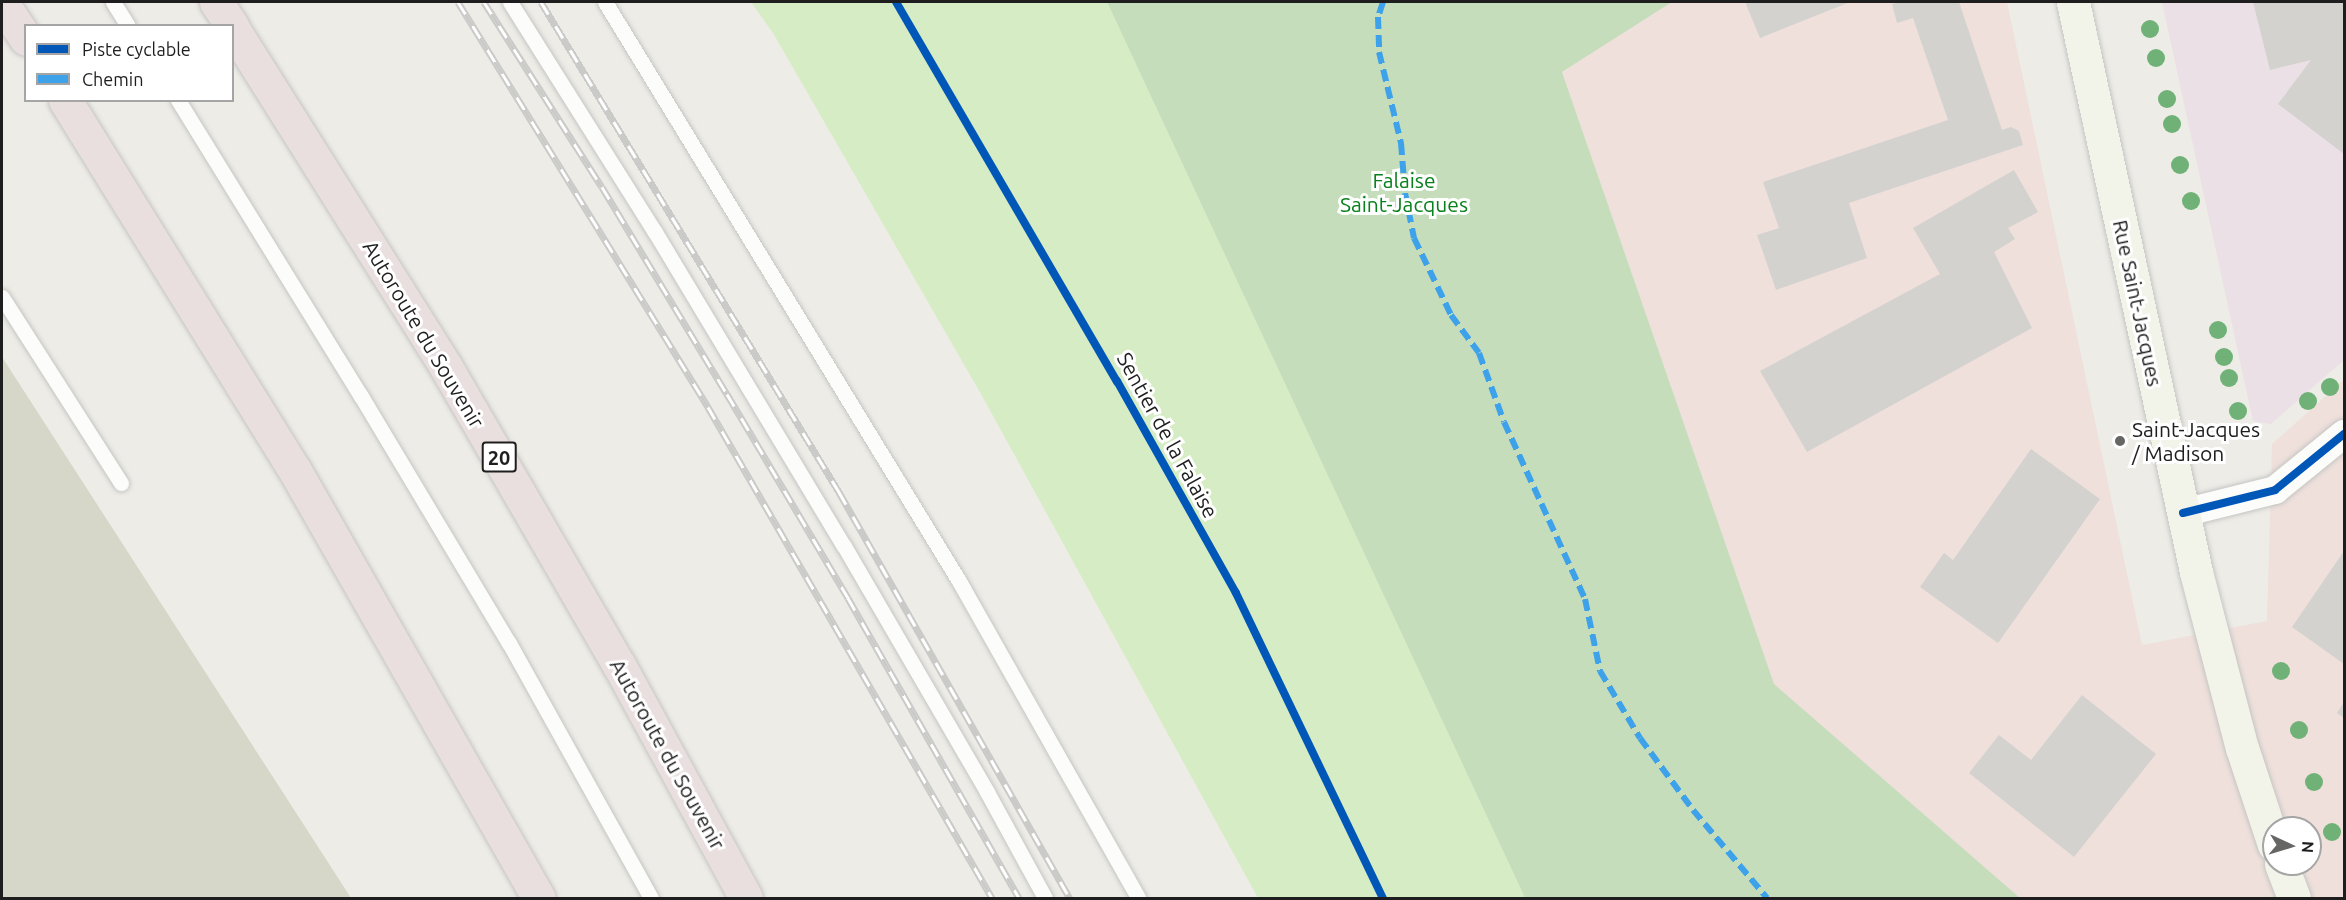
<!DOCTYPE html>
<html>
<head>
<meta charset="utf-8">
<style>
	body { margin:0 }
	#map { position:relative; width:2346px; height:900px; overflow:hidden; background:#edece7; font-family:Ubuntu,sans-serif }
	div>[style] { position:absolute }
	.commercial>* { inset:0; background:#efe0dc }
	.industrial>* { inset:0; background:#ebe0e5 }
	.construction>* { inset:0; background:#d6d7c8 }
	.grass>* { inset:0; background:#d6ecc4 }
	.forest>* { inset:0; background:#c5ddbb }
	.building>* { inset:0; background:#d3d2ce }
	.roads { filter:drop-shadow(0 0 2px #c5c5c3) drop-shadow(0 0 2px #c5c5c3) }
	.lane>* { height:15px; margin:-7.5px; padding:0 7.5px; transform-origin:7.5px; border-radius:7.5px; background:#fcfcfb }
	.street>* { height:28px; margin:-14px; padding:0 14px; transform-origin:14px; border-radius:14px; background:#fcfcfb }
	.secondary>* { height:33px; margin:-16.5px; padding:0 16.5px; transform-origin:16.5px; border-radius:16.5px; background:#f2f4ea }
	.highway>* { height:33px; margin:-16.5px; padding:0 16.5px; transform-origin:16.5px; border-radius:16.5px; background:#eadfdf }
	.rail>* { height:7px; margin-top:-3.5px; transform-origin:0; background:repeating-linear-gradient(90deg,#fff 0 14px,#cacac9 0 28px); box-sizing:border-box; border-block:2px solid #cacac9 }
	.quiet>* { height:6px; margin-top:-3px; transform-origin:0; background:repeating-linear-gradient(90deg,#3da2ea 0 12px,transparent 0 18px) }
	.cycleway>* { height:8px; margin:-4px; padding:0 4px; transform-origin:4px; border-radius:4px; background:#0057b8 }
	.trees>* { width:18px; height:18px; margin:-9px; border-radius:50%; background:#6fb177 }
	.dots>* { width:16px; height:16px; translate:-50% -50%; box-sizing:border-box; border:3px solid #fff; border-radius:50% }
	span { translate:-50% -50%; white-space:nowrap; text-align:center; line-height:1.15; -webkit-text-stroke:6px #fff; paint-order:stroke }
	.shield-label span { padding:2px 4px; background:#fff; border:2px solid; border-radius:4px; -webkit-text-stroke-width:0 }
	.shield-label { font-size:20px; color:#1e1e1e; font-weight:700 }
	.park-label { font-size:21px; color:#08811c }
	.street-label { font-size:21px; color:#1e1e1e }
	.poi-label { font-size:21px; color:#1e1e1e }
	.left { translate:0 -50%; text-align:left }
	.frame { position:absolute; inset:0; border:3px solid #1e1e1e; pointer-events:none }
	.legend { position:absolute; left:24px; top:24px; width:210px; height:78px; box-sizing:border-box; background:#fff; border:2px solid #a5a5a5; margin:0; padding:8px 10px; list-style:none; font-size:18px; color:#1e1e1e }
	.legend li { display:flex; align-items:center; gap:12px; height:30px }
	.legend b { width:30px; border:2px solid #a5a5a5 }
	.north { position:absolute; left:2262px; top:816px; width:60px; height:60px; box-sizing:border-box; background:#fff; border:2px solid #a5a5a5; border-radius:50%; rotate:94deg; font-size:16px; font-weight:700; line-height:24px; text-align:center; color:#1e1e1e }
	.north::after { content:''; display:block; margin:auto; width:21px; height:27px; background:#666664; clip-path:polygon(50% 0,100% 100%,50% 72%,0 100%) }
</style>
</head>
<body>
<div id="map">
	<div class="commercial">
		<i style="clip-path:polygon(evenodd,1672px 2px,2007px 2px,2142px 645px,2267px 621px,2272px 444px,2344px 380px,2344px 898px,2020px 898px,1774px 685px,1562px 72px,1672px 2px,2274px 828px,2310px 828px,2310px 864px,2274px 864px,2274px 828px)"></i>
	</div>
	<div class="industrial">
		<i style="clip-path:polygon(2162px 2px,2344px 2px,2344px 360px,2271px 424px,2253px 421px)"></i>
	</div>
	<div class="construction">
		<i style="clip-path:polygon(2px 357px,351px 898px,2px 898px)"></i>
	</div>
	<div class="grass">
		<i style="clip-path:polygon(751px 2px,1107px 2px,1525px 898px,1258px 898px,981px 394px,773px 33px)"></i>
	</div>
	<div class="forest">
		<i style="clip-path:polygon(1107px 2px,1672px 2px,1562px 72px,1774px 684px,2020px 898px,1525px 898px)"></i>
	</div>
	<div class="building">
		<i style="clip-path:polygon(1745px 2px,1850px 2px,1760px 38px)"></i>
		<i style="clip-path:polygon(1900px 2px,1959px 2px,2002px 130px,2011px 127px,2019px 131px,2023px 145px,1849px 203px,1867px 258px,1776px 290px,1757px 235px,1779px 228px,1763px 182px,1948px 120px,1913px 18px,1897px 23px,1892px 4px)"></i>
		<i style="clip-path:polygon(2253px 2px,2344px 2px,2344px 154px,2278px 104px,2311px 60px,2270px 70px)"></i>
		<i style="clip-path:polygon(2014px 170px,2038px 212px,2008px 228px,2015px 239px,1994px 252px,2032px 328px,1807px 452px,1760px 371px,1940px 274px,1913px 228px)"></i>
		<i style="clip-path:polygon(2031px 449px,2100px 499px,1998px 643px,1920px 587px,1944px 553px,1953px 560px)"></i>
		<i style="clip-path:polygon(2344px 551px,2344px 664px,2292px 627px)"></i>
		<i style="clip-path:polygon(2082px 695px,2156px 754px,2074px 857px,1969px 773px,1999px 735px,2031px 760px)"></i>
		<i style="clip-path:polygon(2344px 702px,2344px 718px,2337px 713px)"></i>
	</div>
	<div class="roads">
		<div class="lane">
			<i style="left:113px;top:2px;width:28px;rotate:58deg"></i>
			<i style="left:510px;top:2px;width:272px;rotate:57.8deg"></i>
			<i style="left:655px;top:232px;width:366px;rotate:59deg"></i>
			<i style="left:844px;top:546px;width:285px;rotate:59.8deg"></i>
			<i style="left:987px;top:792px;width:121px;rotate:61.3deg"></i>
			<i style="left:605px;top:2px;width:679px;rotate:58.56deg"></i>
			<i style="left:959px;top:581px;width:364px;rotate:60.5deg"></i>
			<i style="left:178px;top:100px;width:348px;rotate:58.3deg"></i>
			<i style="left:361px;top:396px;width:288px;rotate:59.1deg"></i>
			<i style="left:509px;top:643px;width:292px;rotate:60.9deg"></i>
			<i style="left:2px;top:297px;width:221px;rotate:57.4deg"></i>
		</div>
		<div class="street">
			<i style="left:2183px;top:513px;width:95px;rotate:-14deg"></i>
			<i style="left:2275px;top:490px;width:89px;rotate:-39.1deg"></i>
		</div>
		<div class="secondary">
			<i style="left:2073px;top:2px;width:583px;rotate:77.82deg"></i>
			<i style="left:2196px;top:572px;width:182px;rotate:75.4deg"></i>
			<i style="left:2242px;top:748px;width:102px;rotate:71.7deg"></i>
			<i style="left:2281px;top:864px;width:36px;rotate:69deg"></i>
		</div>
		<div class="highway">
			<i style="left:216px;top:2px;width:29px;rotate:56deg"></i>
			<i style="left:2px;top:3px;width:43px;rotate:56.3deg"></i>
			<i style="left:232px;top:27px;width:402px;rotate:57.8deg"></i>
			<i style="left:446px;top:367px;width:345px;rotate:59.9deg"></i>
			<i style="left:619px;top:665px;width:265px;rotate:61.4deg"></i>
			<i style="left:65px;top:100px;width:434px;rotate:58.2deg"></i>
			<i style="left:294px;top:469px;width:494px;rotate:60.3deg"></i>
		</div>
	</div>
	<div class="rail">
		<i style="left:458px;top:2px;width:476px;rotate:58.3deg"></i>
		<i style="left:708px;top:407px;width:567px;rotate:59.95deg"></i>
		<i style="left:484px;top:2px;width:219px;rotate:57.5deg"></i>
		<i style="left:602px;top:187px;width:242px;rotate:58.9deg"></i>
		<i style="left:727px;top:394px;width:237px;rotate:59.3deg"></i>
		<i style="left:848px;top:598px;width:345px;rotate:60.3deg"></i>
		<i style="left:541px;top:2px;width:574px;rotate:58.69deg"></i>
		<i style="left:839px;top:492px;width:467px;rotate:60.4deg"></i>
	</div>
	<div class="quiet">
		<i style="left:1383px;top:2px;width:16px;rotate:108deg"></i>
		<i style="left:1378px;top:17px;width:35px;rotate:88deg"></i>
		<i style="left:1379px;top:52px;width:94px;rotate:76.4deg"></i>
		<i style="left:1401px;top:143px;width:50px;rotate:85.4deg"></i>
		<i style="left:1405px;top:193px;width:46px;rotate:78.7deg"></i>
		<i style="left:1414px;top:238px;width:85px;rotate:64.3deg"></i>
		<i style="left:1451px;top:315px;width:47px;rotate:53.6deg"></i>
		<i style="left:1479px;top:353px;width:73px;rotate:70.1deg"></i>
		<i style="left:1504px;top:422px;width:195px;rotate:65.4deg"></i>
		<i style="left:1585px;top:599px;width:74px;rotate:78.2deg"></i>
		<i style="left:1600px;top:671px;width:78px;rotate:59.2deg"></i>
		<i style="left:1640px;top:738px;width:89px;rotate:53.6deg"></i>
		<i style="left:1693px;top:810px;width:115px;rotate:49.9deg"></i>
	</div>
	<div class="cycleway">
		<i style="left:896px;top:2px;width:439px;rotate:59.8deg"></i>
		<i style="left:1117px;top:381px;width:243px;rotate:60.7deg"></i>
		<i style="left:1236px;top:593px;width:339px;rotate:64.3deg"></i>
		<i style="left:2183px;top:513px;width:95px;rotate:-14deg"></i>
		<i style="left:2275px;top:490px;width:89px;rotate:-39.1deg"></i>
	</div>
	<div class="trees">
		<i style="left:2150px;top:29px"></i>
		<i style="left:2156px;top:58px"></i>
		<i style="left:2167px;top:99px"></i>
		<i style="left:2172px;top:124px"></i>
		<i style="left:2180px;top:165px"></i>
		<i style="left:2191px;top:201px"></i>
		<i style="left:2218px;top:330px"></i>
		<i style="left:2224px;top:357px"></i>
		<i style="left:2229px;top:378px"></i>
		<i style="left:2330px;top:387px"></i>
		<i style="left:2308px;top:401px"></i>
		<i style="left:2238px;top:411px"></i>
		<i style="left:2281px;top:671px"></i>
		<i style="left:2299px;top:730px"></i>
		<i style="left:2314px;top:782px"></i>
		<i style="left:2332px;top:832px"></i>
	</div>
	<div class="dots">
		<i style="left:2120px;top:441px;background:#666664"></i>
	</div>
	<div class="shield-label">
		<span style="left:499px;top:457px">20</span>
	</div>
	<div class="park-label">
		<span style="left:1404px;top:192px">Falaise<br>Saint-Jacques</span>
	</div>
	<div class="street-label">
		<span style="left:2138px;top:303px;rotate:78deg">Rue Saint-Jacques</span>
		<span style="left:424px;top:334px;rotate:59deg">Autoroute du Souvenir</span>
		<span style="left:1168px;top:435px;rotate:61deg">Sentier de la Falaise</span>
		<span style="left:668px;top:754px;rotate:61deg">Autoroute du Souvenir</span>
	</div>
	<div class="poi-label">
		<span class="left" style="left:2132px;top:441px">Saint-Jacques<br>/ Madison</span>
	</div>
	<div class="frame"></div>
	<ul class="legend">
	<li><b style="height:8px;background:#0057b8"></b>Piste cyclable</li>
	<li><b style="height:8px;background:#3da2ea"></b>Chemin</li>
	</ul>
	<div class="north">N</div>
</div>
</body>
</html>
